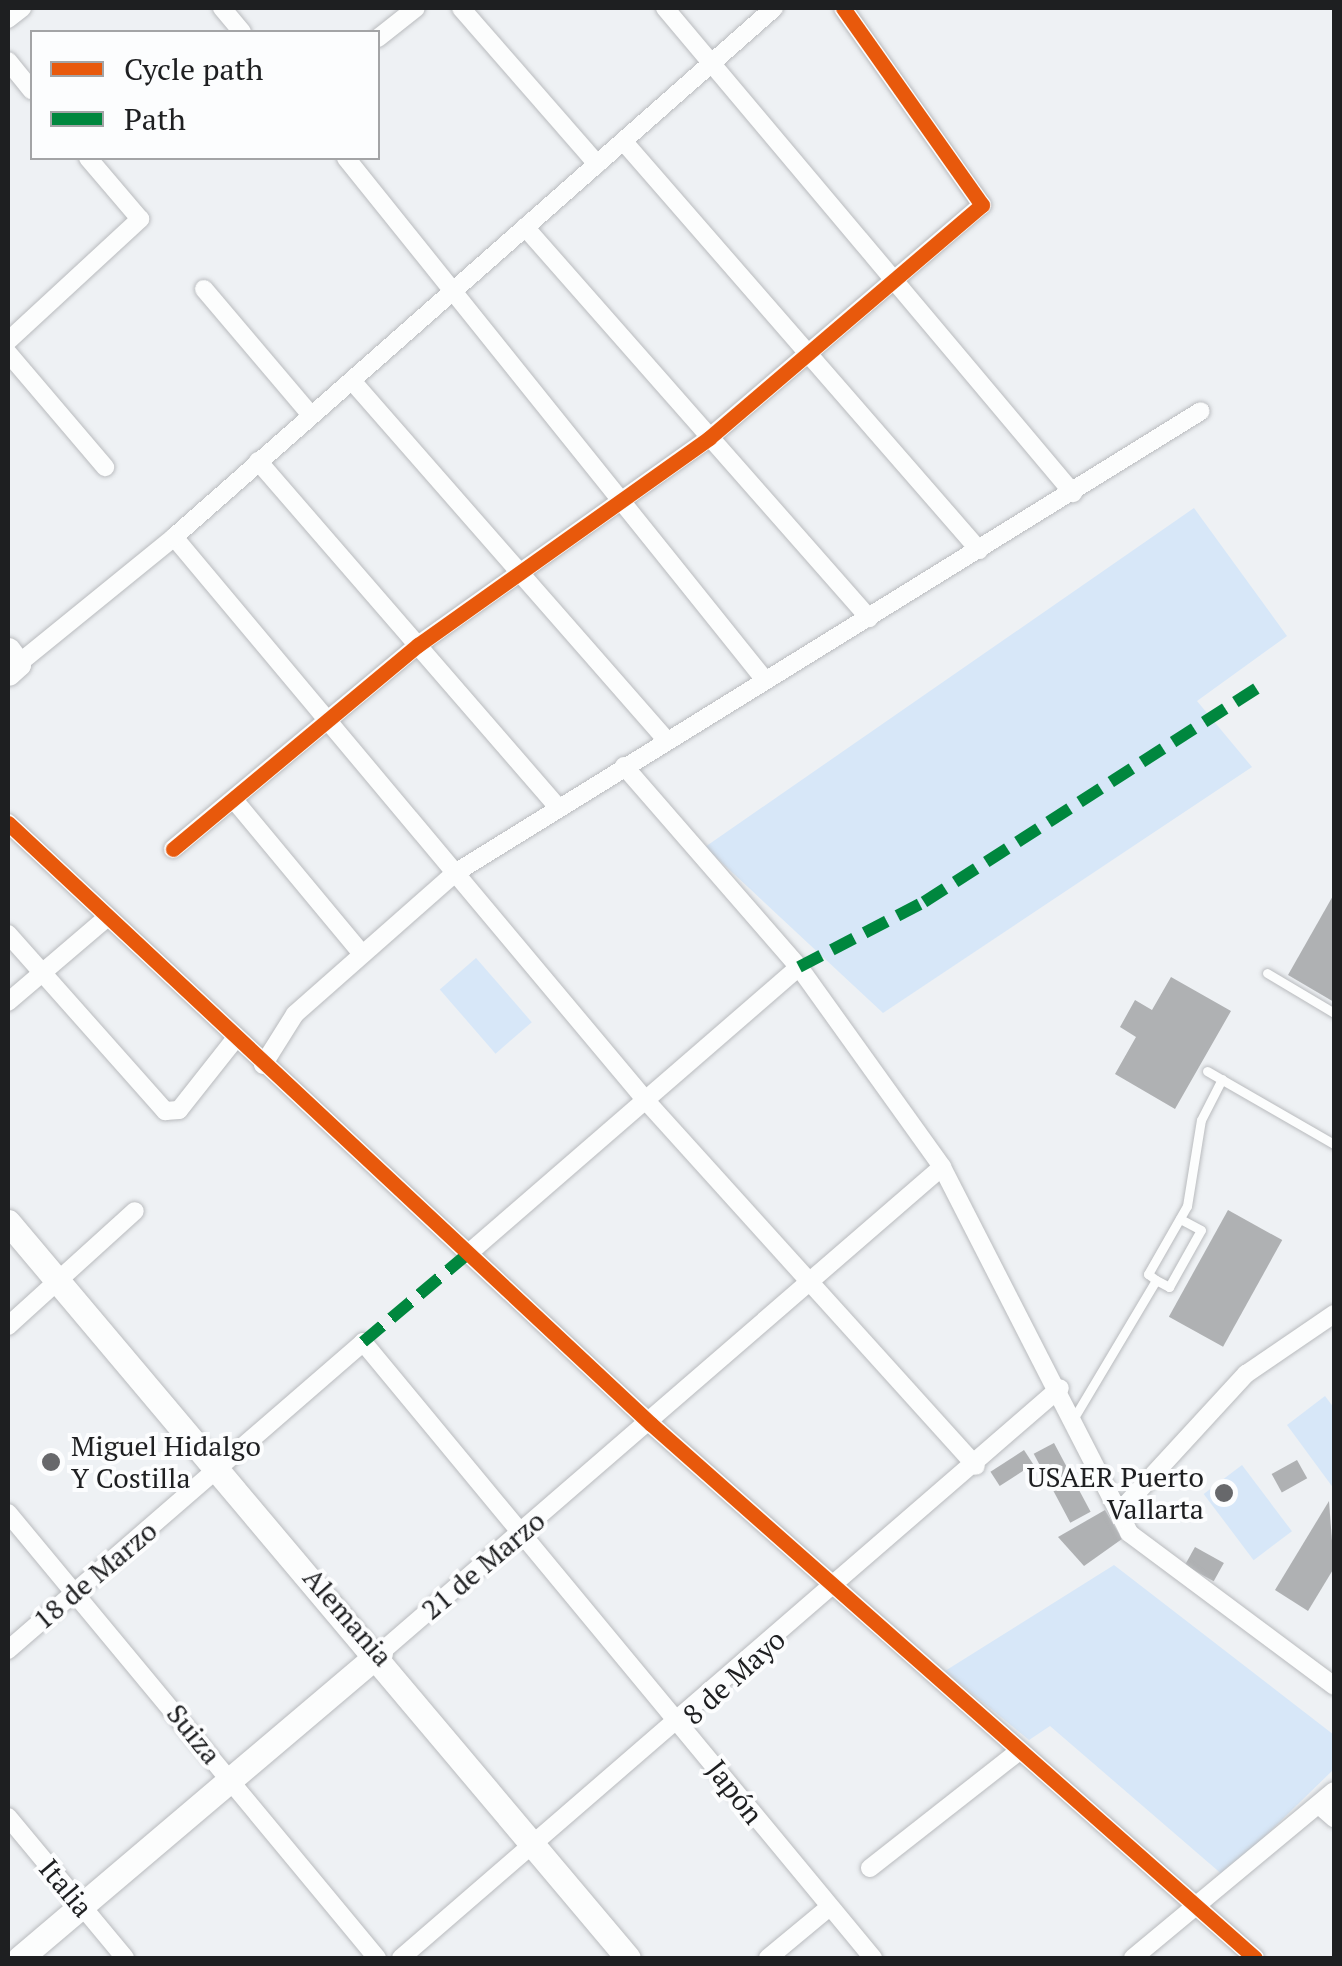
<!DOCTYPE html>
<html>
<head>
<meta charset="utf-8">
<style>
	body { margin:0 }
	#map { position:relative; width:1342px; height:1966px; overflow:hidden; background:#eef1f4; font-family:"PT Serif",serif }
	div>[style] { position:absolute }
	.green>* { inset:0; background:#d7e7f8; transform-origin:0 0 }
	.building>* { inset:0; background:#afb1b3; transform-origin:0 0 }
	.roads { filter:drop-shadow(0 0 2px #b9bbbe) drop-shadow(0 0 2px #b9bbbe) }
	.lane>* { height:9px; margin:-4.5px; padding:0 4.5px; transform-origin:4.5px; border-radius:4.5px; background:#fcfdfd }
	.street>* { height:18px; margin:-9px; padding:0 9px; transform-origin:9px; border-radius:9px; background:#fcfdfd }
	.secondary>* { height:25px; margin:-12.5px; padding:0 12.5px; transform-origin:12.5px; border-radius:12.5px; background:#fcfdfd }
	.quiet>* { height:12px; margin-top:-6px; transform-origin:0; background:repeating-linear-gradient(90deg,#00873e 0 25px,transparent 0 37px) }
	.cycleway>* { height:15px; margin:-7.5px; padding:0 7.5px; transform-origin:7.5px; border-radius:7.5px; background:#e8590c }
	.dots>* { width:28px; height:28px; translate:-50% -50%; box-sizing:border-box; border:5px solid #fcfdfe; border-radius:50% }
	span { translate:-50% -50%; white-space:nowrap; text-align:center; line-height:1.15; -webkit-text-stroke:8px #fcfdfe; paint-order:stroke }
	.poi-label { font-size:28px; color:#1e1f21 }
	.left { translate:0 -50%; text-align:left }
	.right { translate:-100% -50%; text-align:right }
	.street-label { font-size:28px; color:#1e1f21 }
	.frame { position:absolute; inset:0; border:10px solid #1e1f21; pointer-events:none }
	.legend { position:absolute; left:30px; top:30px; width:350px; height:130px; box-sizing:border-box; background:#fcfdfe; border:2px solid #a3a4a6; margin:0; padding:12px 18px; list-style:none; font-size:30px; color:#1e1f21 }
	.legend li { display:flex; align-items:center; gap:20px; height:50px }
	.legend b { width:50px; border:2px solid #a3a4a6 }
</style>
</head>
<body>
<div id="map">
	<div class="green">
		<i style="clip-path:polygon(1194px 508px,1287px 636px,1197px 701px,1252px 767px,883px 1013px,705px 847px)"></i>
		<i style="left:476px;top:958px;width:85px;height:48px;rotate:49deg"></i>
		<i style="clip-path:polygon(1325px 1396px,1334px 1408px,1334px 1489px,1287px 1425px)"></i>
		<i style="left:1242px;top:1465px;width:83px;height:48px;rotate:53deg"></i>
		<i style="clip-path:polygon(1114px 1565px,1334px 1735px,1334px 1769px,1224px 1876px,1050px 1726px,1029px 1740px,945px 1671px)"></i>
	</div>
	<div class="building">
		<i style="clip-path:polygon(1334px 894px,1334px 1002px,1288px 975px)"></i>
		<i style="clip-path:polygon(1171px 977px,1231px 1011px,1175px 1109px,1115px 1074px,1136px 1037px,1120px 1027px,1135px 1000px,1152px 1010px)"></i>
		<i style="left:1228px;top:1210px;width:62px;height:122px;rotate:29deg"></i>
		<i style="left:1054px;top:1443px;width:78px;height:23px;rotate:62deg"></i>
		<i style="left:1024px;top:1450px;width:17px;height:40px;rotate:57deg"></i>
		<i style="left:1297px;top:1460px;width:21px;height:29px;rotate:61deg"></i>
		<i style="clip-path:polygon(1329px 1501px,1334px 1568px,1308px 1611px,1275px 1590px)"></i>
		<i style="clip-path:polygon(1105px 1510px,1122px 1539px,1084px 1566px,1058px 1537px)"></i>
		<i style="left:1195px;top:1547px;width:33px;height:21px;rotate:29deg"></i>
	</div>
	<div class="roads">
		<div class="lane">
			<i style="left:1267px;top:973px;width:78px;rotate:30.8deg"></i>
			<i style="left:1207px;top:1071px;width:146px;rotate:29.9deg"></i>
			<i style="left:1156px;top:1280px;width:15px;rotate:28deg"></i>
			<i style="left:1169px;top:1287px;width:65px;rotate:-60.7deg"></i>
			<i style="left:1201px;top:1230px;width:24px;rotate:-152deg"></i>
			<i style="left:1075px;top:1416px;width:158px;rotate:-59.2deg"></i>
			<i style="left:1156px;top:1280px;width:10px;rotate:-143deg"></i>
			<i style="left:1148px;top:1274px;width:78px;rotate:-60.2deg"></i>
			<i style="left:1187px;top:1206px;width:87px;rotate:-80.8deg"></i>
			<i style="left:1201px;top:1120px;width:46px;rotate:-62.9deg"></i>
		</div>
		<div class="street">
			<i style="left:222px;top:8px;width:31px;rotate:50deg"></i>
			<i style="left:461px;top:8px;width:207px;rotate:48.9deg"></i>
			<i style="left:665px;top:8px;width:634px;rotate:49.93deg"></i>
			<i style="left:8px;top:19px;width:18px;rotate:-38deg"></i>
			<i style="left:378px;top:38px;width:48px;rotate:-38.3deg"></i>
			<i style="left:8px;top:61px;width:38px;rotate:51deg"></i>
			<i style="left:624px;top:142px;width:541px;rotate:48.97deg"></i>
			<i style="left:346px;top:158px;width:669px;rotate:51.25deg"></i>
			<i style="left:525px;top:227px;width:521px;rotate:48.66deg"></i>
			<i style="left:204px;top:289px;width:165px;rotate:49.7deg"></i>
			<i style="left:8px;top:341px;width:180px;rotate:-42.7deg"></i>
			<i style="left:140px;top:219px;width:80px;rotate:-130.4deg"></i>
			<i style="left:8px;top:353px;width:150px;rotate:49.6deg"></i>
			<i style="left:353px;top:382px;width:472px;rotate:48.8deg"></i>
			<i style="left:258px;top:461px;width:457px;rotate:49.1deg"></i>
			<i style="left:174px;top:537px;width:738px;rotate:50.06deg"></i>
			<i style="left:648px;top:1103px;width:489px;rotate:47.9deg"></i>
			<i style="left:18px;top:664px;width:201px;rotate:-39.1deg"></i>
			<i style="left:174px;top:537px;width:800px;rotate:-41.4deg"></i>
			<i style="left:624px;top:766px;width:267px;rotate:49deg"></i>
			<i style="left:799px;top:967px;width:246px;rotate:54.4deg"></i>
			<i style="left:942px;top:1167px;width:411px;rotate:62.9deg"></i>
			<i style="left:1129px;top:1533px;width:256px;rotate:36.7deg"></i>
			<i style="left:235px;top:801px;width:199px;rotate:50.3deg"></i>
			<i style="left:8px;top:823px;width:880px;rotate:43.07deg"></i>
			<i style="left:651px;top:1424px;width:806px;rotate:41.48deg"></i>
			<i style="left:173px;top:849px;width:319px;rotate:-39.8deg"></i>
			<i style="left:418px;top:645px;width:357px;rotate:-35.4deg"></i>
			<i style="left:709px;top:438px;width:359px;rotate:-40.5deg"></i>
			<i style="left:982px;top:205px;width:241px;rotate:-125.2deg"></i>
			<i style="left:8px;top:934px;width:237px;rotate:48.4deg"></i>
			<i style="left:165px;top:1111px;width:14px;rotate:-4deg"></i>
			<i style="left:179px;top:1110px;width:90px;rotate:-51.7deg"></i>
			<i style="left:8px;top:1002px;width:125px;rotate:-40.5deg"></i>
			<i style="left:263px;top:1065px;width:60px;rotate:-57.9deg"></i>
			<i style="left:295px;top:1014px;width:213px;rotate:-41.4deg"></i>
			<i style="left:455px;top:873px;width:877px;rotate:-31.77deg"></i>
			<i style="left:470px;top:1252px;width:435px;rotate:-40.9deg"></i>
			<i style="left:8px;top:1326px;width:171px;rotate:-42.2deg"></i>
			<i style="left:1119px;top:1512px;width:188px;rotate:-47.4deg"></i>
			<i style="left:1246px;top:1374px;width:107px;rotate:-34.3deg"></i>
			<i style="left:8px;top:1513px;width:578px;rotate:50.33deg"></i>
			<i style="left:8px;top:1650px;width:470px;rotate:-40.9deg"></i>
			<i style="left:363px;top:1342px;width:800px;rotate:50.38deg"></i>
			<i style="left:380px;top:1653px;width:743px;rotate:-40.85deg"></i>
			<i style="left:1319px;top:1805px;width:20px;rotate:41deg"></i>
			<i style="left:8px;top:1817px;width:183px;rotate:50.3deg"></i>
			<i style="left:870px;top:1868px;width:183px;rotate:-38.1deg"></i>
			<i style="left:401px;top:1958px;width:871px;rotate:-40.86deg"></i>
			<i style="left:768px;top:1958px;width:77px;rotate:-39.7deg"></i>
			<i style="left:1133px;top:1958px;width:261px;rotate:-39.7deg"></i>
		</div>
		<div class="secondary">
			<i style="left:8px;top:650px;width:17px;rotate:54deg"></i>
			<i style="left:18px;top:664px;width:13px;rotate:138deg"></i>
			<i style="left:8px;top:1222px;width:962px;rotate:49.89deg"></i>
			<i style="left:20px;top:1958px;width:472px;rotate:-40.3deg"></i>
		</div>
	</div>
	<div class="quiet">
		<i style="left:799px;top:967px;width:141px;rotate:-27.5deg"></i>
		<i style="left:924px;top:902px;width:402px;rotate:-32.7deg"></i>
		<i style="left:363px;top:1342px;width:140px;rotate:-40.1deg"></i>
	</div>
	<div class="cycleway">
		<i style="left:8px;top:823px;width:880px;rotate:43.07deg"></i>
		<i style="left:651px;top:1424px;width:806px;rotate:41.48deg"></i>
		<i style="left:173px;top:849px;width:319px;rotate:-39.8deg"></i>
		<i style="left:418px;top:645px;width:357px;rotate:-35.4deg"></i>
		<i style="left:709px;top:438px;width:359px;rotate:-40.5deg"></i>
		<i style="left:982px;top:205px;width:241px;rotate:-125.2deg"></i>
	</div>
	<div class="dots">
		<i style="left:51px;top:1462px;background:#67686b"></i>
		<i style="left:1224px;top:1493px;background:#67686b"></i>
	</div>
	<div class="poi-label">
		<span class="left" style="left:71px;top:1462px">Miguel Hidalgo<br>Y Costilla</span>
		<span class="right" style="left:1204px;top:1493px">USAER Puerto<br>Vallarta</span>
	</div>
	<div class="street-label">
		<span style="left:483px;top:1565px;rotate:-40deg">21 de Marzo</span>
		<span style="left:95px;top:1575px;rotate:-40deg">18 de Marzo</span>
		<span style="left:348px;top:1617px;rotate:49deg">Alemania</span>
		<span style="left:734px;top:1677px;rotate:-42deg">8 de Mayo</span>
		<span style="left:194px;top:1734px;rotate:51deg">Suiza</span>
		<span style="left:735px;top:1792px;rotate:52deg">Japón</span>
		<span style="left:66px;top:1888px;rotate:50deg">Italia</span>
	</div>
	<div class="frame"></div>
	<ul class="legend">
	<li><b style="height:12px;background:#e8590c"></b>Cycle path</li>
	<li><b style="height:12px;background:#00873e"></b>Path</li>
	</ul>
</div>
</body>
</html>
